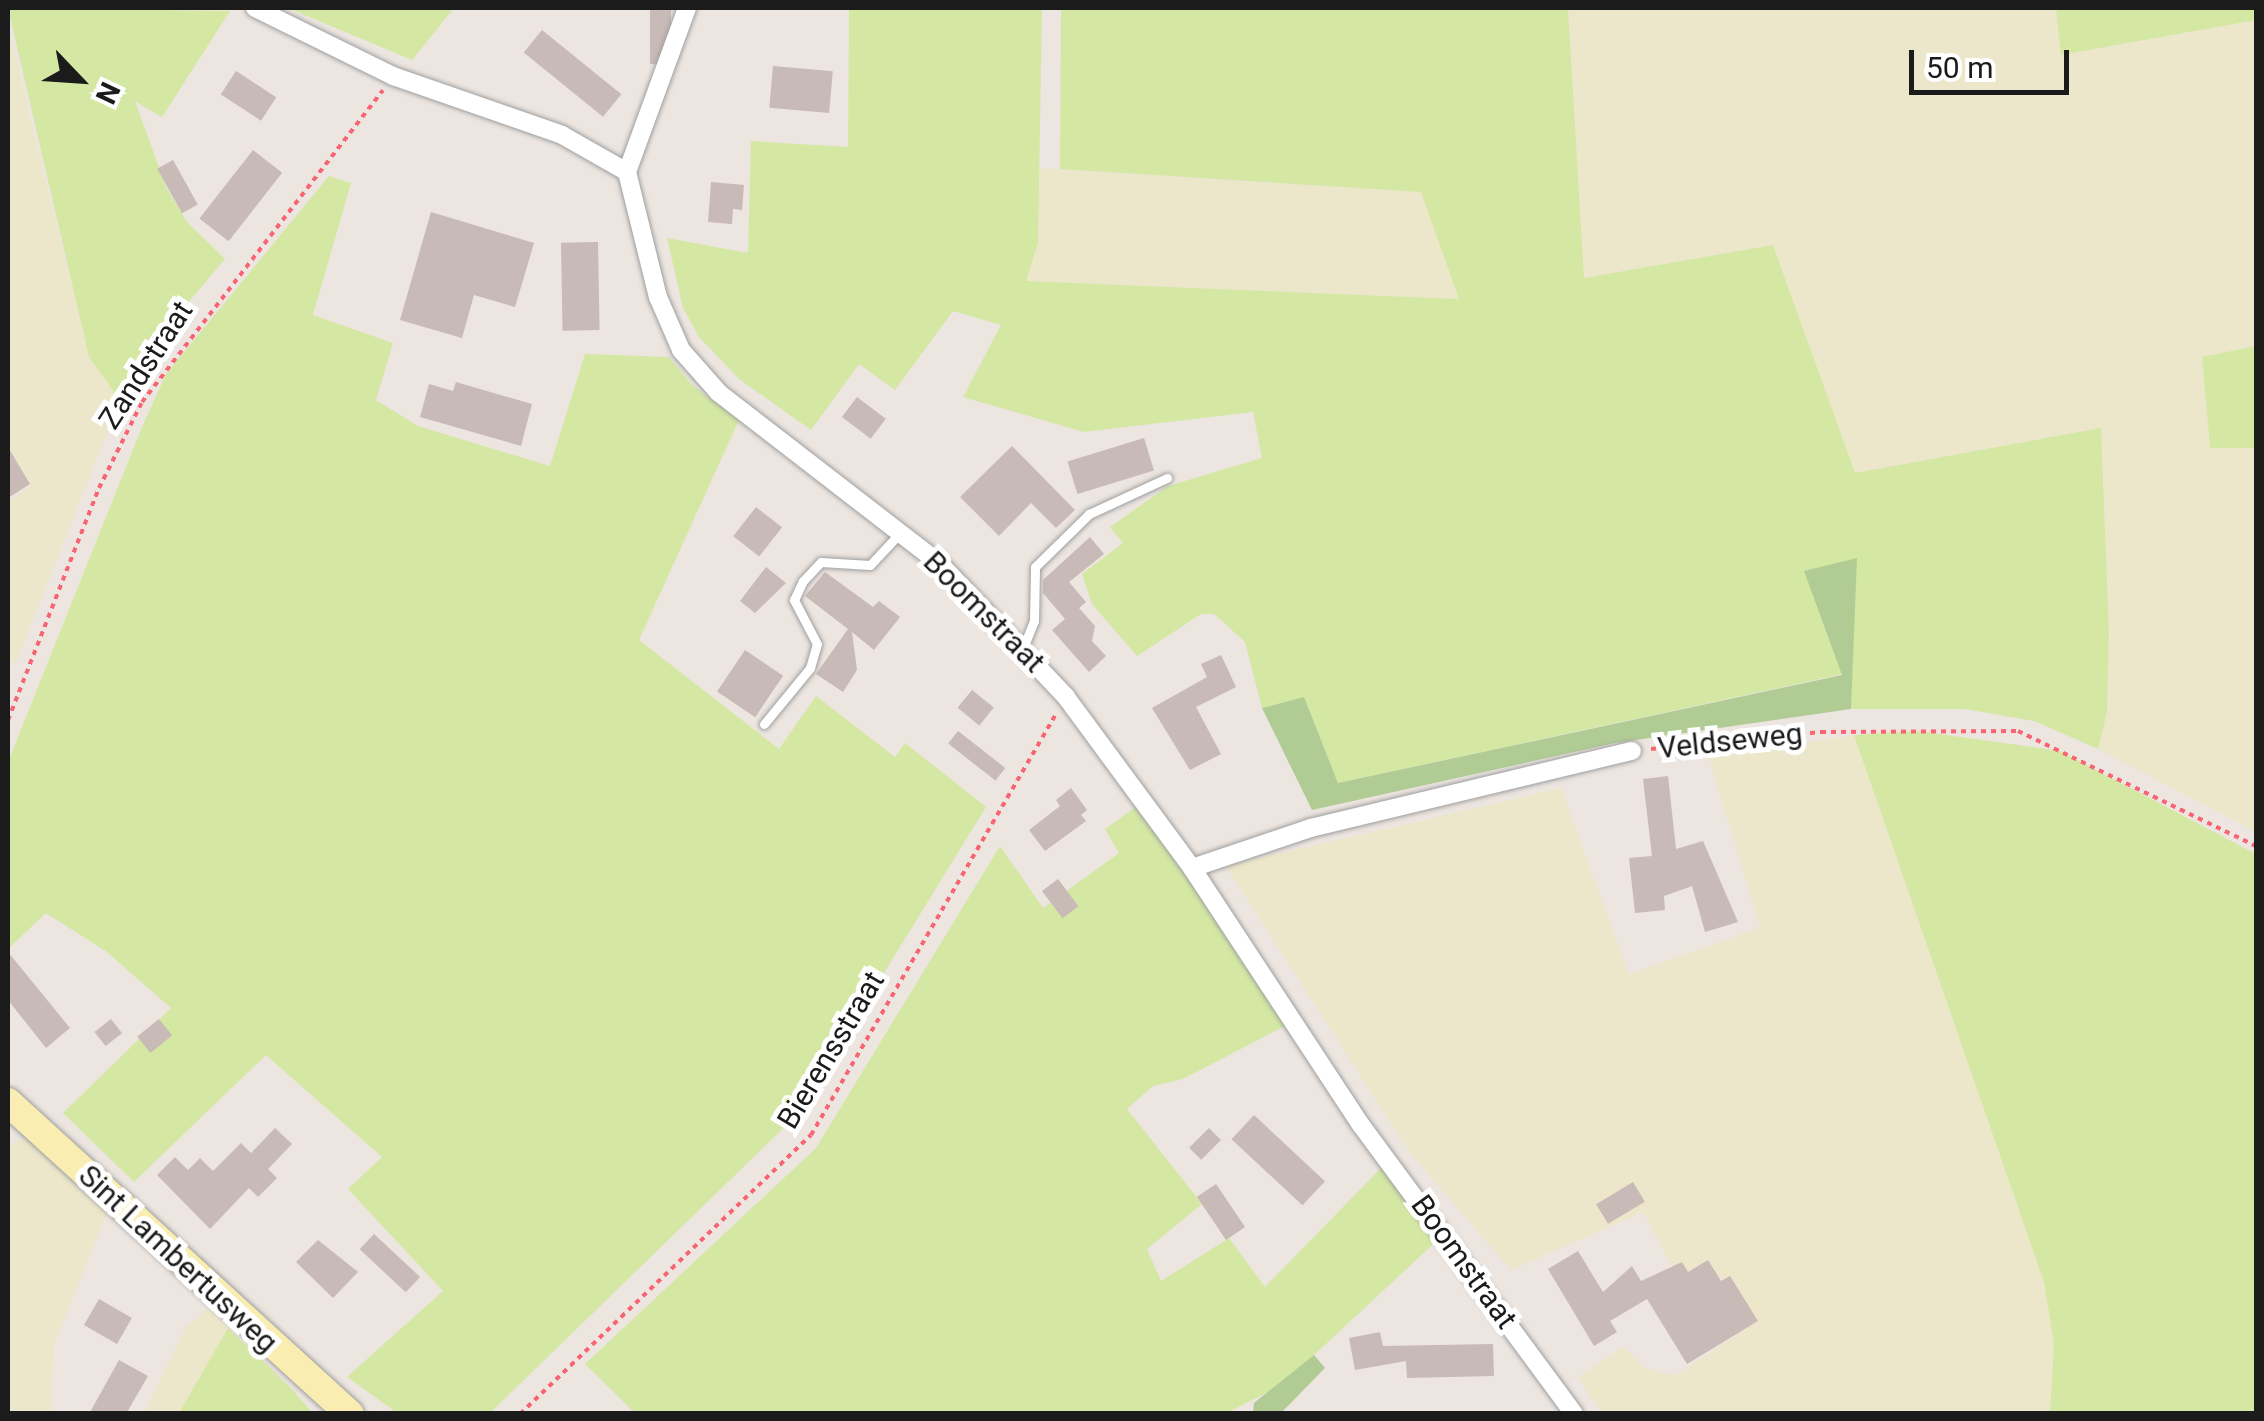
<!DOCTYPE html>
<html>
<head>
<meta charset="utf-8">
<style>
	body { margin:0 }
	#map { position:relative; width:2264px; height:1421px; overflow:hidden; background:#ece5e0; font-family:Roboto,sans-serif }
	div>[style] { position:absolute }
	.farmland>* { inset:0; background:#ece7ca }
	.grass>* { inset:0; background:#d4e8a4 }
	.forest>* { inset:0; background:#b0cc94 }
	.building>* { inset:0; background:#c8bab6; transform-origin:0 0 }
	.path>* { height:4px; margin-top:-2px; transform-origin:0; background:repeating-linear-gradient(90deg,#f96474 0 5px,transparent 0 10px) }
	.roads { filter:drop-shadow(0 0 2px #9f9f9f) drop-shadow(0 0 2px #9f9f9f) }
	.lane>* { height:9px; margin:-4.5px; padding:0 4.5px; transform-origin:4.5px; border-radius:4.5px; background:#fff }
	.street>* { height:18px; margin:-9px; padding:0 9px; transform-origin:9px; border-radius:9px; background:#fff }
	.secondary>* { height:28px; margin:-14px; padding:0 14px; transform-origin:14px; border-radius:14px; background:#f9edb1 }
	span { translate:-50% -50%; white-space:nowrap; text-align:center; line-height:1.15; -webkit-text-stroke:10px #fff; paint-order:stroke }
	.street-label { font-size:30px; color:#1b1b1b }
	.frame { position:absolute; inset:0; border:10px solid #1b1b1b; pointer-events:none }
	.north { position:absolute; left:30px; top:30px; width:100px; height:100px; -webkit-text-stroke:8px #fff; paint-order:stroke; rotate:115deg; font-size:28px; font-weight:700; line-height:40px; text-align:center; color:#1b1b1b }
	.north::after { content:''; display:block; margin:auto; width:35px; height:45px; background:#1b1b1b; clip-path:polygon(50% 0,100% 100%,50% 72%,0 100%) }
	.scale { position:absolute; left:1909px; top:50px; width:160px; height:45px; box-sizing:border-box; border:5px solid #1b1b1b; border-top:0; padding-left:12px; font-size:30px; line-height:35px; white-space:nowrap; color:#1b1b1b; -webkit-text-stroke:8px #fff; paint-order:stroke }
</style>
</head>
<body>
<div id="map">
	<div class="farmland">
		<i style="clip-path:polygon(1568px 8px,2056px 8px,2062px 55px,2256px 20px,2256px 346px,2202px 357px,2210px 447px,2256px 448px,2256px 832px,2098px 749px,2107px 712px,2109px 632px,2101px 428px,1855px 473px,1772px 245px,1584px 278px)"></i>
		<i style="clip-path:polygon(8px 26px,89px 357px,120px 400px,15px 665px,8px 655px,8px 502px,31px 486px,8px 446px)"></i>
		<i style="clip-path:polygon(1039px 168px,1421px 192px,1460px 299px,1025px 281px,1038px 243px)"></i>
		<i style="clip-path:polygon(1854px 735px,2044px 1282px,2054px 1343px,2050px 1413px,1601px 1413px,1578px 1377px,1623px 1347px,1645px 1368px,1675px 1376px,1752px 1325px,1721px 1276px,1685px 1291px,1643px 1212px,1511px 1270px,1409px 1152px,1226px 866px,1561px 788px,1629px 974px,1760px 928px,1709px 758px)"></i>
		<i style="clip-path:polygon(26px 1139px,107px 1213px,54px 1345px,51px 1413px,8px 1413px,8px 1154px,9px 1144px)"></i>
		<i style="clip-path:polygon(208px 1309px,228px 1328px,179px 1413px,144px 1414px,185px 1328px)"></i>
	</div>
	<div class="grass">
		<i style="clip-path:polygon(8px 8px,230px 11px,162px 117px,135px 101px,166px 187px,187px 222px,225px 259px,149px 349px,120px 400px,89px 357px)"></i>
		<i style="clip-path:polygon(288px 8px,454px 8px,412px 60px)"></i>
		<i style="clip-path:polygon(849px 8px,1042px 8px,1038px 243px,1026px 281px,1459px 299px,1421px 192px,1060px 169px,1061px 8px,1568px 8px,1584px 278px,1773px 245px,1855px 473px,2101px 428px,2109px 632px,2107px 712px,2098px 749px,2034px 721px,1965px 709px,1851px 709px,1852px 661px,1805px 571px,1843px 674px,1338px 783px,1304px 698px,1262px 708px,1245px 642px,1214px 614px,1201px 614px,1137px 656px,1092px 604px,1082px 574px,1123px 543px,1110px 527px,1168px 486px,1262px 458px,1253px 412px,1084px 432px,963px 397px,1001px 325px,953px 311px,895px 390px,859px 364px,811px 430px,739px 379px,699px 337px,683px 308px,667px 238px,748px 253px,751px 141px,848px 147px)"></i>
		<i style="clip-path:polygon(2056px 8px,2256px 8px,2256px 20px,2061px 55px)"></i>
		<i style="clip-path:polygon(329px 176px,351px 183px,313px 315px,393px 343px,376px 400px,418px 426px,550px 466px,585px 354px,669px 357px,692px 385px,739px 420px,639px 640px,779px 749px,816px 696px,895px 757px,905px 743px,986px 807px,796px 1116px,490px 1413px,397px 1413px,347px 1377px,443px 1291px,348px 1189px,382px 1157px,266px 1055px,134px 1182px,63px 1113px,171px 1008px,107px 952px,46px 913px,8px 949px,8px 762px,142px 427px,166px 374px)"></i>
		<i style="clip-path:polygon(2256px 346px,2256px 448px,2210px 448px,2202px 357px)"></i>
		<i style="clip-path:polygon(1918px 731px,2060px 751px,2256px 854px,2256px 1413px,2050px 1413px,2054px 1343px,2044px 1282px,1854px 735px)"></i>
		<i style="clip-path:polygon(1140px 804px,1287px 1025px,1183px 1079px,1153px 1086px,1127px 1109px,1202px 1204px,1147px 1249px,1161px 1281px,1229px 1238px,1265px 1287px,1384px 1165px,1443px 1235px,1283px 1384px,1227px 1413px,635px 1413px,585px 1364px,816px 1148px,1000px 846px,1043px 908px,1119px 853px,1105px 829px)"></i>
		<i style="clip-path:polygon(228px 1328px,288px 1385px,313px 1413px,179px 1413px)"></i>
	</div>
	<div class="forest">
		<i style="clip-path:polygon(1857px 558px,1851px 709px,1615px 743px,1312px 810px,1262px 708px,1304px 697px,1338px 783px,1842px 675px,1804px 571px)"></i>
		<i style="clip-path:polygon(1314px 1355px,1325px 1368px,1281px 1413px,1253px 1413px,1254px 1403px)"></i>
	</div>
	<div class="building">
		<i style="left:650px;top:8px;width:21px;height:56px"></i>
		<i style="left:542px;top:30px;width:102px;height:29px;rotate:39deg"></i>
		<i style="left:773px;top:66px;width:60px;height:42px;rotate:5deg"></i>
		<i style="left:236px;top:71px;width:48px;height:28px;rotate:33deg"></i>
		<i style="left:253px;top:150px;width:37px;height:87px;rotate:38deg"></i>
		<i style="left:173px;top:160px;width:51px;height:18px;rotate:61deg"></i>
		<i style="clip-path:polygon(711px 182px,744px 185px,742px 210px,733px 209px,732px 224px,708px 222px)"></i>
		<i style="clip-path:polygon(431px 212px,534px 243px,515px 307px,474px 295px,462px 338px,400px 320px)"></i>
		<i style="left:598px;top:242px;width:88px;height:37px;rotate:89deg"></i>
		<i style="clip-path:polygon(456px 382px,532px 404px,521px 446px,420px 417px,429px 384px,453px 391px)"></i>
		<i style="left:857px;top:397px;width:36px;height:25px;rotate:37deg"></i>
		<i style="left:1144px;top:438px;width:34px;height:80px;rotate:73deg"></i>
		<i style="clip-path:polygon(1012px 446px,1075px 510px,1056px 528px,1031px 503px,999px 536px,960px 497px)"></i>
		<i style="clip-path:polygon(8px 447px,30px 484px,8px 498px)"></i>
		<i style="left:756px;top:507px;width:33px;height:37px;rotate:38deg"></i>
		<i style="clip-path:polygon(1090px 537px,1104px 554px,1069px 582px,1086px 602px,1079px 608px,1095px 626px,1092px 641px,1106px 656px,1089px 672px,1052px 630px,1065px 619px,1043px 593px,1043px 580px)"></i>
		<i style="clip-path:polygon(766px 567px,786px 583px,755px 613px,740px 601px)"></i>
		<i style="clip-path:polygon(825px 572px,873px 607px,879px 601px,900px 617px,874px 650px,852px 632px,857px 670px,843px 692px,816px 674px,848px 629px,805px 596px)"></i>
		<i style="left:745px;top:650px;width:46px;height:50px;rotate:34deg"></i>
		<i style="clip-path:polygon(1221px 655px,1236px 687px,1196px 707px,1221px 754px,1190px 770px,1152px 708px,1207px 677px,1201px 664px)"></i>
		<i style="left:972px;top:690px;width:28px;height:23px;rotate:39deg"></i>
		<i style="left:958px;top:731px;width:60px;height:16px;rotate:38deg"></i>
		<i style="clip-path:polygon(1668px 776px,1676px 849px,1703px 841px,1738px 922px,1705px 932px,1692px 886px,1664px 896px,1665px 910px,1635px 913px,1629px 858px,1652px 856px,1643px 779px)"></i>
		<i style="clip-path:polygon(1071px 788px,1087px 810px,1081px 815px,1086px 821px,1045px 851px,1029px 830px,1060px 806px,1056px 800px)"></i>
		<i style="left:1058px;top:879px;width:34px;height:20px;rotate:53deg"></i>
		<i style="clip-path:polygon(8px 952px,70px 1028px,46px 1048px,8px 1000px)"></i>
		<i style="left:111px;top:1019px;width:18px;height:21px;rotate:52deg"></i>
		<i style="left:159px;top:1019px;width:21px;height:28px;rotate:51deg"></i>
		<i style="left:1254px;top:1115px;width:97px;height:33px;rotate:43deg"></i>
		<i style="clip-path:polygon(275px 1128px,292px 1144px,268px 1169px,277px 1178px,258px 1197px,249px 1188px,210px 1229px,157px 1175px,175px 1157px,188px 1170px,200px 1158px,213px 1171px,241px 1143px,251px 1153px)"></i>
		<i style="left:1209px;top:1128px;width:17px;height:28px;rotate:45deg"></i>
		<i style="left:1633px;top:1182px;width:23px;height:43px;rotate:59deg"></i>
		<i style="left:1216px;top:1184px;width:52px;height:23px;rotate:56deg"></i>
		<i style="left:374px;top:1234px;width:63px;height:21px;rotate:43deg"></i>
		<i style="clip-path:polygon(318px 1240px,358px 1272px,333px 1298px,296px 1262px)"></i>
		<i style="clip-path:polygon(1578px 1251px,1603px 1292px,1632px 1266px,1641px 1281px,1682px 1262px,1688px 1272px,1708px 1260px,1721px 1281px,1730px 1276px,1758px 1321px,1687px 1364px,1647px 1299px,1610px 1321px,1617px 1332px,1594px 1346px,1548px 1269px)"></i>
		<i style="left:99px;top:1299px;width:38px;height:30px;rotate:30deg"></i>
		<i style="clip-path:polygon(1380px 1332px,1383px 1346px,1493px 1344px,1494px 1376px,1407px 1378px,1406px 1361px,1355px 1370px,1349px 1338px)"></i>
		<i style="clip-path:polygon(119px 1360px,148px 1376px,126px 1414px,89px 1414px)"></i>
	</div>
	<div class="path">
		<i style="left:8px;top:720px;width:249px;rotate:-68.6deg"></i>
		<i style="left:99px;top:488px;width:96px;rotate:-63.4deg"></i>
		<i style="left:142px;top:402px;width:394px;rotate:-52.3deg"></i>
		<i style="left:1651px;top:749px;width:171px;rotate:-5.7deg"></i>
		<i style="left:1821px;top:732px;width:197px;rotate:-0.3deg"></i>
		<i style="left:2018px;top:731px;width:264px;rotate:25.8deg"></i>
		<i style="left:520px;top:1414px;width:403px;rotate:-43.8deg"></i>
		<i style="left:811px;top:1135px;width:487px;rotate:-59.8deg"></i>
	</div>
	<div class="roads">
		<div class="lane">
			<i style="left:1023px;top:648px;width:29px;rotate:-68deg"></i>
			<i style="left:1034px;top:621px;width:54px;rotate:-88.9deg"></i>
			<i style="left:1035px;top:567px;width:76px;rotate:-44.5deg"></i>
			<i style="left:1089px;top:514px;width:86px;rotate:-24.8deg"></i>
			<i style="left:764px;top:724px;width:72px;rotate:-50.6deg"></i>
			<i style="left:810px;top:668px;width:25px;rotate:-74deg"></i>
			<i style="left:817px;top:644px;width:50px;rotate:-117.6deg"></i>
			<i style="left:794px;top:600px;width:21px;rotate:-65deg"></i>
			<i style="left:803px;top:581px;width:26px;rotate:-47deg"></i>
			<i style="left:821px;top:562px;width:49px;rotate:3.5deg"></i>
			<i style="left:870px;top:565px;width:44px;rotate:-46.8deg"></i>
		</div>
		<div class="street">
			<i style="left:255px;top:8px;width:154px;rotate:26.2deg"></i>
			<i style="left:393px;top:76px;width:179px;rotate:19.2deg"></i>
			<i style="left:562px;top:135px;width:75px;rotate:29.6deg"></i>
			<i style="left:627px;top:172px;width:129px;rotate:76.1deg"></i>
			<i style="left:658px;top:297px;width:58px;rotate:66.5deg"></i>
			<i style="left:681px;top:350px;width:57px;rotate:48.5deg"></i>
			<i style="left:719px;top:393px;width:279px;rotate:37.7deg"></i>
			<i style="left:940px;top:564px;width:183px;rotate:46.5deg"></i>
			<i style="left:1066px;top:697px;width:212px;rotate:53.6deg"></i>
			<i style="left:1192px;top:868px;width:308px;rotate:56.7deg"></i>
			<i style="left:1361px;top:1125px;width:359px;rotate:53.6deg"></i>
			<i style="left:627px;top:172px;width:175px;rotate:-69.9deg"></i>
			<i style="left:1192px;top:868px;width:126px;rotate:-18.6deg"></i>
			<i style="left:1311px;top:828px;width:330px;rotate:-13.5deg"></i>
		</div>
		<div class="secondary">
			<i style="left:8px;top:1102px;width:463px;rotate:42.4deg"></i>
		</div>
	</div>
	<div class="street-label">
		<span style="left:146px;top:365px;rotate:-57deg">Zandstraat</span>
		<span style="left:984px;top:612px;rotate:45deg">Boomstraat</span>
		<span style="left:1730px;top:741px;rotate:-6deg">Veldseweg</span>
		<span style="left:831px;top:1050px;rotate:-59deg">Bierensstraat</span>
		<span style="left:178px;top:1259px;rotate:43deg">Sint Lambertusweg</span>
		<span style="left:1464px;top:1262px;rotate:54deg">Boomstraat</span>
	</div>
	<div class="frame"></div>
	<div class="north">N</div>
	<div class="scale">50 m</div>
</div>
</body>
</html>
